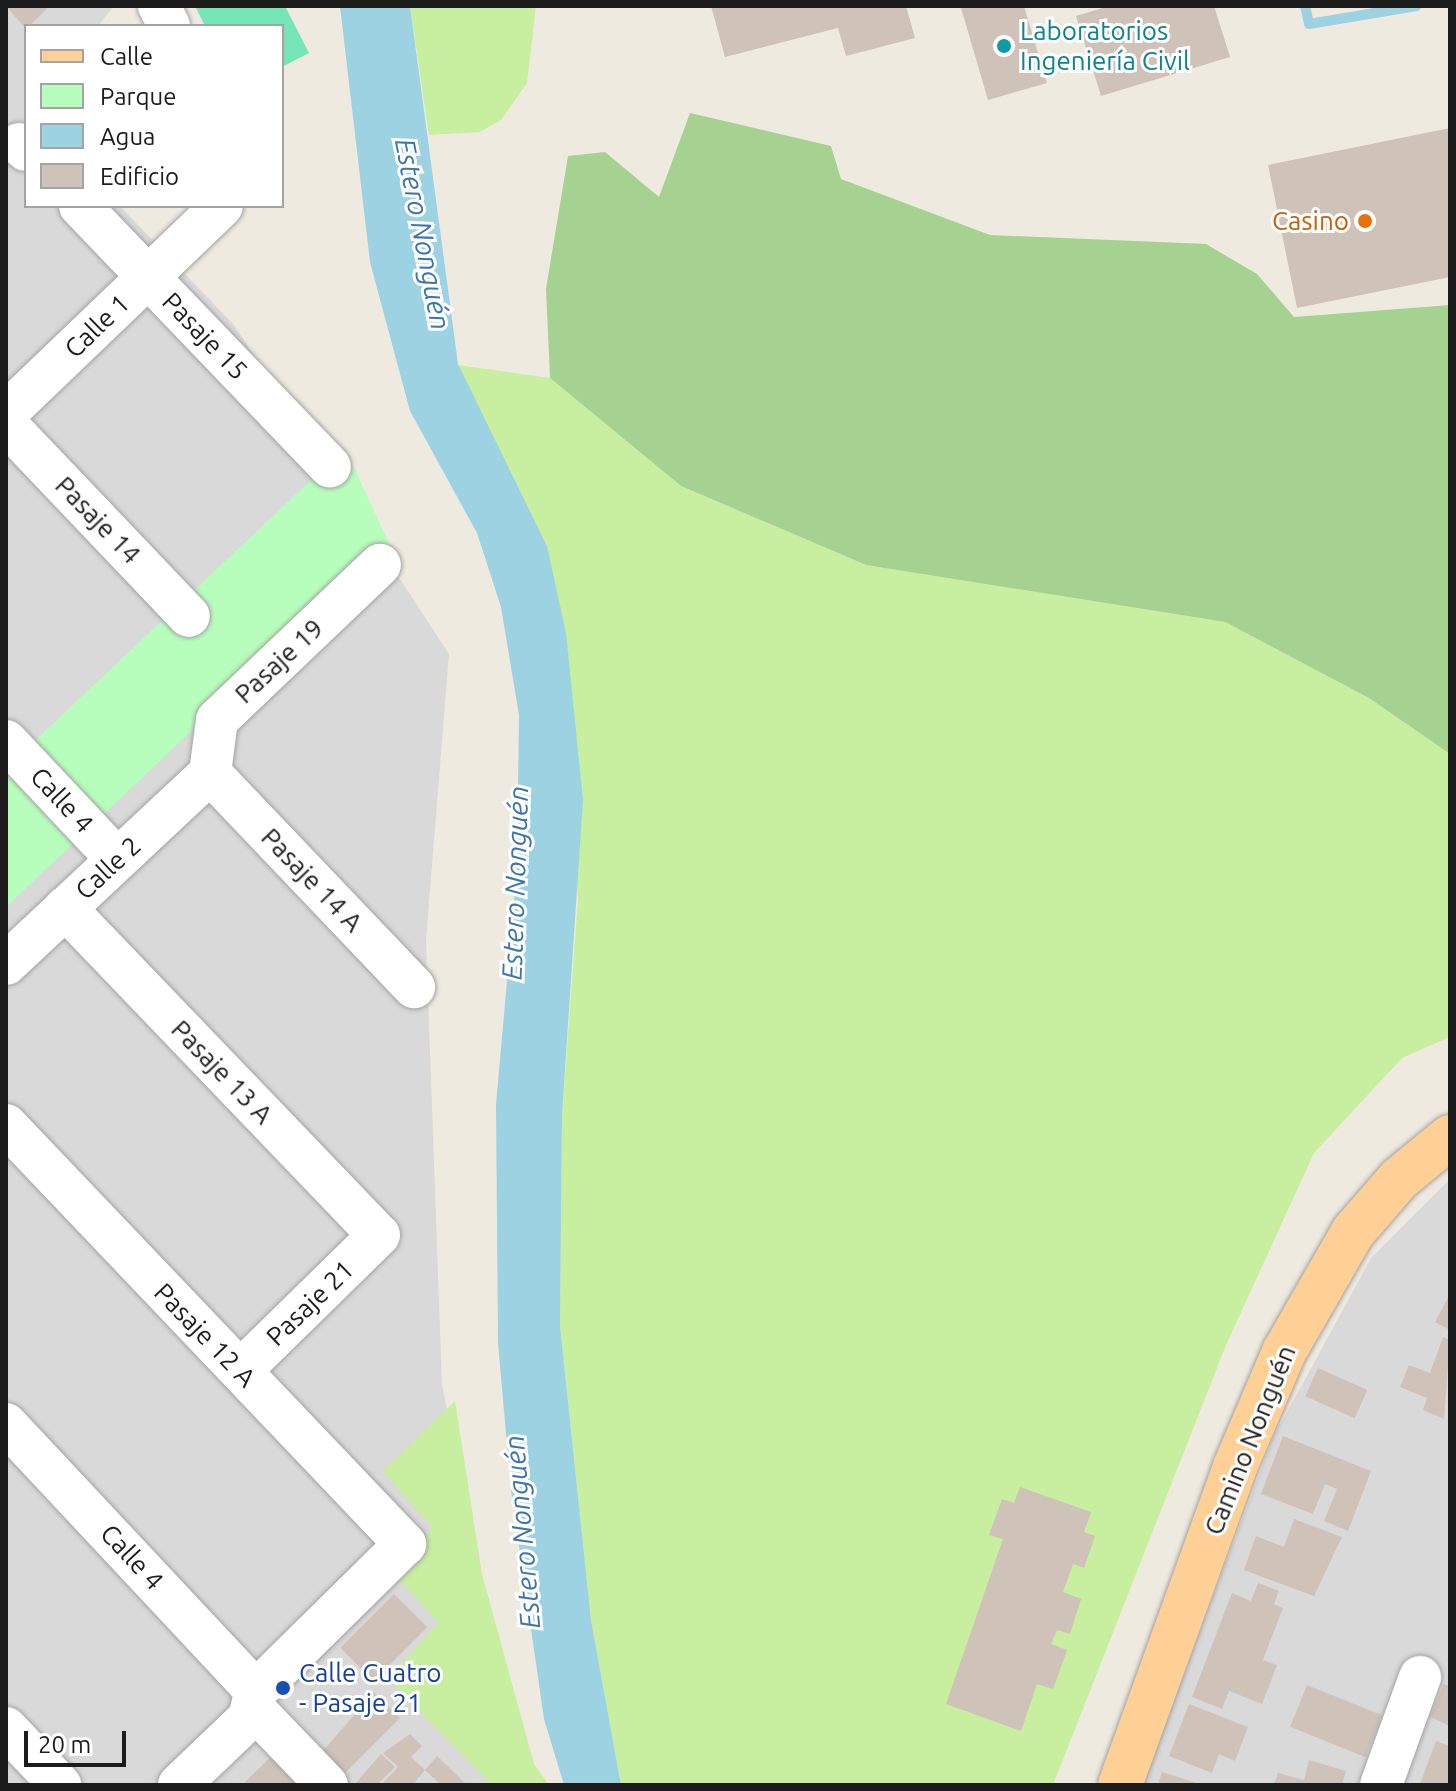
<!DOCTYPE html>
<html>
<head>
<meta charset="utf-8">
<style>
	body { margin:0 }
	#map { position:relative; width:1456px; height:1791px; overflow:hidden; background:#efeae0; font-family:Ubuntu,sans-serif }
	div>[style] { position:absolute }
	.residential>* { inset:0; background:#dad9d9 }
	.grass>* { inset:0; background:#c8eea0 }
	.forest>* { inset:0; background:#a5d291 }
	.park>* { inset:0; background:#b7febc }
	.pitch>* { inset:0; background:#76e6b9 }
	.water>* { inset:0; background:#9cd2e1 }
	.stream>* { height:10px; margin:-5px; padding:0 5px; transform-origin:5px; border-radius:5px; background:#9cd2e1 }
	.building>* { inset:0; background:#cfc2b9; transform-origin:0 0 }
	.roads { filter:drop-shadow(0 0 2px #a3a3a3) drop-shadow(0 0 2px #a3a3a3) }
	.minor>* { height:42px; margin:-21px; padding:0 21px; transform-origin:21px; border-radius:21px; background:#fff }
	.major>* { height:44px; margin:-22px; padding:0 22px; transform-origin:22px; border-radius:22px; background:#ffd095 }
	.dots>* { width:22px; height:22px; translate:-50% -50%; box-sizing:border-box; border:4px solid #fff; border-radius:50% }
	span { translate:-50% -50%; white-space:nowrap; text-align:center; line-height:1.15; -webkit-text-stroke:6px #fff; paint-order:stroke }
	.culture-label { font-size:26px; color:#0d838f }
	.left { translate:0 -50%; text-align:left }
	.food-label { font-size:26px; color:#c56008 }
	.right { translate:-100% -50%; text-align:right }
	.street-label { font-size:26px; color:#1c1c1c }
	.transit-label { font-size:26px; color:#164399 }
	.water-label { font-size:28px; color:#3e76ac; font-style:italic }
	.frame { position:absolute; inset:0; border:8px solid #1c1c1c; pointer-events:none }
	.legend { position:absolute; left:24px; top:24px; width:260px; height:184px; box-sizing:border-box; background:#fff; border:2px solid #a4a4a4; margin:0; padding:10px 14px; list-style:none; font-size:24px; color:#1c1c1c }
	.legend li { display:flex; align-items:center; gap:16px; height:40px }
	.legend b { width:40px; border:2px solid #a4a4a4 }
	.scale { position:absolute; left:24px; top:1731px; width:102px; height:36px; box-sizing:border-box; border:4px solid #1c1c1c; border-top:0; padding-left:10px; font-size:24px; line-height:28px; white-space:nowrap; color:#1c1c1c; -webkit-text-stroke:6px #fff; paint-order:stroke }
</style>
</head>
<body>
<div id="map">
	<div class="residential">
		<i style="clip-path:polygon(6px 6px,114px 6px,98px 26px,26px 26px,26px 206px,120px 206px,234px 325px,449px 654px,426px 940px,442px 1385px,524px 1785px,6px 1785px)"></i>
		<i style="clip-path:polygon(1450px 1179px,1450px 1785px,1142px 1785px,1273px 1438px,1371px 1258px)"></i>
	</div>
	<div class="grass">
		<i style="clip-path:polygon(410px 6px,536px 6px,527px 83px,501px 120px,480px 132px,429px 135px)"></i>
		<i style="clip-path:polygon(458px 365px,550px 378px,681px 486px,866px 565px,1225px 622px,1369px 698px,1450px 754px,1450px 1037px,1402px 1058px,1314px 1153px,1226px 1345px,1053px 1785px,621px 1785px,591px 1620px,560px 1326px,562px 1115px,578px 899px,547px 546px)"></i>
		<i style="clip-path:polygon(455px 1401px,482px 1574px,534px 1764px,549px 1785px,492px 1785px,388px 1679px,439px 1622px,390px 1570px,433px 1528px,383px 1471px)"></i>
	</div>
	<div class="forest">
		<i style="clip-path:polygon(690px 113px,831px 146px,841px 179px,990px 235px,1206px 244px,1257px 274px,1294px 317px,1450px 305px,1450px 754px,1369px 698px,1225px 622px,866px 565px,681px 486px,550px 378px,546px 289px,568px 156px,605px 152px,659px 197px)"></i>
	</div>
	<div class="park">
		<i style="clip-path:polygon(345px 448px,389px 543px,6px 907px,6px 768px)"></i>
	</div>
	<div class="pitch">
		<i style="clip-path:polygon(195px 6px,285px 6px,309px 53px,282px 67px,282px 26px,205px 26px)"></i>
	</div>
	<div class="water">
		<i style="clip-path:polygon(340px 6px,410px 6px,458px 364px,547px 546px,566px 633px,583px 800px,562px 1115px,560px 1326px,591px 1620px,621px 1785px,564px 1785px,544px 1719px,511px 1490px,498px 1343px,496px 1105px,517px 868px,519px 715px,501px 607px,477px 533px,410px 411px,370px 262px)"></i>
	</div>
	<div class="stream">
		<i style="left:1305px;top:6px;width:18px;rotate:77deg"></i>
		<i style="left:1309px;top:24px;width:109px;rotate:-9.5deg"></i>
	</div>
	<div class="building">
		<i style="clip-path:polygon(6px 6px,50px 6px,26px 29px)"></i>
		<i style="clip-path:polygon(711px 6px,906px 6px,915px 38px,846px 56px,838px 28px,725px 57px)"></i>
		<i style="clip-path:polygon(1024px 6px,1047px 83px,988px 100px,961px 8px)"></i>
		<i style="clip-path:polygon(1109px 6px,1214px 6px,1230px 57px,1101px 96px,1076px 16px)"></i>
		<i style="clip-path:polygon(1450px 128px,1450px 277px,1297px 308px,1268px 165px)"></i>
		<i style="clip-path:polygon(1450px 1294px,1450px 1330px,1435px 1322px)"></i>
		<i style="clip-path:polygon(1443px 1337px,1450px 1340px,1444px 1419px,1423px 1410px,1427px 1398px,1400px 1387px,1409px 1365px,1430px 1373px)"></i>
		<i style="left:1318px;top:1368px;width:54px;height:31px;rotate:24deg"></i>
		<i style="clip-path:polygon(1283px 1436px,1371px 1471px,1348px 1531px,1324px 1521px,1337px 1489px,1325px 1484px,1313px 1514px,1261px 1494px)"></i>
		<i style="clip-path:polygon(1020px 1487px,1091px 1512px,1084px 1532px,1095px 1536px,1084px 1568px,1073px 1564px,1063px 1592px,1081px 1599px,1070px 1634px,1057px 1630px,1051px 1644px,1067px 1650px,1053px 1689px,1037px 1684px,1021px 1731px,946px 1704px,1003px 1539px,989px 1535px,1002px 1499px,1014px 1503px)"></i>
		<i style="clip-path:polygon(1294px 1519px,1342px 1537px,1314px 1596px,1244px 1570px,1256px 1536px,1284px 1547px)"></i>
		<i style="clip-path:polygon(1258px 1583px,1279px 1591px,1274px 1604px,1283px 1608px,1263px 1660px,1277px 1665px,1262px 1704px,1229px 1691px,1222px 1709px,1192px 1697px,1232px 1593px,1251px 1601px)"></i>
		<i style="left:394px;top:1594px;width:47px;height:76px;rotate:45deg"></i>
		<i style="clip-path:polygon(1444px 1684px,1450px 1686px,1450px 1726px,1430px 1717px)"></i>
		<i style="left:1307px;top:1685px;width:81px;height:45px;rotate:22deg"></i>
		<i style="clip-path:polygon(374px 1692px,400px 1718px,343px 1775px,322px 1752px)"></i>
		<i style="clip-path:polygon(1189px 1704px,1248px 1727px,1235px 1761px,1219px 1754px,1212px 1773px,1169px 1756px)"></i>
		<i style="clip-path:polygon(410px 1734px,422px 1746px,411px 1757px,425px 1770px,415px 1782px,419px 1785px,381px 1785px,398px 1767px,383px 1753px)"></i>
		<i style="clip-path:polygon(1436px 1741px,1450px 1746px,1450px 1785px,1420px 1784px)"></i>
		<i style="clip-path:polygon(275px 1753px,308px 1785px,242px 1785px)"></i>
		<i style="clip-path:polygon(381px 1754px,395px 1767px,377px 1785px,354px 1785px)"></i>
		<i style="clip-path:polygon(437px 1756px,467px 1785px,441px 1785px,425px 1770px)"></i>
		<i style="clip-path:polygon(1309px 1760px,1346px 1771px,1342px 1785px,1274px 1785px,1278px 1773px,1304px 1780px)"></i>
		<i style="clip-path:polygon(1162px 1772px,1200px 1784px,1200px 1785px,1158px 1785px)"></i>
	</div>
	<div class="roads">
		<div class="minor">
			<i style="left:159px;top:6px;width:22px;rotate:63deg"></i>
			<i style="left:19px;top:144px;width:9px;rotate:41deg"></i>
			<i style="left:80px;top:206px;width:361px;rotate:46.2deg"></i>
			<i style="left:6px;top:413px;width:299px;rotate:-43.8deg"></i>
			<i style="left:6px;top:424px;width:265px;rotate:46.4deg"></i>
			<i style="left:6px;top:741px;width:162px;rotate:46.8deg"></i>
			<i style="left:210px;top:773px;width:296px;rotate:46.4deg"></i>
			<i style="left:210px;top:773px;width:53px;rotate:-82.5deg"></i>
			<i style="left:217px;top:720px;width:225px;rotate:-43.6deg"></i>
			<i style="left:65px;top:908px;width:453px;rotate:46.2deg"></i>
			<i style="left:379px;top:1235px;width:194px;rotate:135.6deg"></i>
			<i style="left:6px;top:964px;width:279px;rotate:-43.1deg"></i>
			<i style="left:6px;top:1125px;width:579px;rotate:46.4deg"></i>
			<i style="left:405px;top:1544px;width:209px;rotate:135.4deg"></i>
			<i style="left:6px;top:1424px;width:366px;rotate:46.9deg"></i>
			<i style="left:256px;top:1691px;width:28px;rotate:105deg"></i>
			<i style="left:249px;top:1718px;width:97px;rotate:136.3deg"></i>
			<i style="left:255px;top:1710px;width:104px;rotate:46.2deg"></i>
			<i style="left:6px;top:1728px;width:79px;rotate:46.5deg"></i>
			<i style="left:1381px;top:1785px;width:115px;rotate:-70.1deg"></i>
		</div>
		<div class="major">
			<i style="left:1120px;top:1785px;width:338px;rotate:-70.1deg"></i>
			<i style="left:1235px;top:1467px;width:125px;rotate:-66.9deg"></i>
			<i style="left:1284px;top:1352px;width:138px;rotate:-60.1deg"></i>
			<i style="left:1353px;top:1232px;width:70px;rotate:-49deg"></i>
			<i style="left:1399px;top:1179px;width:66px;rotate:-39.5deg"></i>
		</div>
	</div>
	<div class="dots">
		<i style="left:1004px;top:46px;background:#0f9aa8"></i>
		<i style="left:1365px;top:221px;background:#e8710a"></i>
		<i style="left:283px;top:1688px;background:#1a4fb4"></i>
	</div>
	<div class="culture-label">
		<span class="left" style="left:1020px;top:46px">Laboratorios<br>Ingeniería Civil</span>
	</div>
	<div class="food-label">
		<span class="right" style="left:1349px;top:221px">Casino</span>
	</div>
	<div class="street-label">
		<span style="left:97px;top:326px;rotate:-44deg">Calle 1</span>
		<span style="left:205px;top:336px;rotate:46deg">Pasaje 15</span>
		<span style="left:98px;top:520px;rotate:46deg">Pasaje 14</span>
		<span style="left:279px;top:661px;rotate:-43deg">Pasaje 19</span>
		<span style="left:62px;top:800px;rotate:47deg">Calle 4</span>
		<span style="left:108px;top:868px;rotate:-43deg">Calle 2</span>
		<span style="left:312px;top:880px;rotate:46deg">Pasaje 14 A</span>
		<span style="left:222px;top:1072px;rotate:46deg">Pasaje 13 A</span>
		<span style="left:310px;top:1303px;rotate:-44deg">Pasaje 21</span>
		<span style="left:205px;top:1335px;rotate:46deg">Pasaje 12 A</span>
		<span style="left:1250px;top:1440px;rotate:-68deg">Camino Nonguén</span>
		<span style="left:132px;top:1557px;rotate:47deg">Calle 4</span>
	</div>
	<div class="transit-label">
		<span class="left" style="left:299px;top:1688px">Calle Cuatro<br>- Pasaje 21</span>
	</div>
	<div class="water-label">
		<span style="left:423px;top:234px;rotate:79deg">Estero Nonguén</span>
		<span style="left:515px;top:883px;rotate:-88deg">Estero Nonguén</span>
		<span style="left:522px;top:1532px;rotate:-95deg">Estero Nonguén</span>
	</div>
	<div class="frame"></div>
	<ul class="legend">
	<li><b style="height:10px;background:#ffd095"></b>Calle</li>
	<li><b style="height:22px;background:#b7febc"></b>Parque</li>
	<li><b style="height:22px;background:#9cd2e1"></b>Agua</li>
	<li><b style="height:22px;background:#cfc2b9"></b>Edificio</li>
	</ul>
	<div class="scale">20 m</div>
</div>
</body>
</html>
